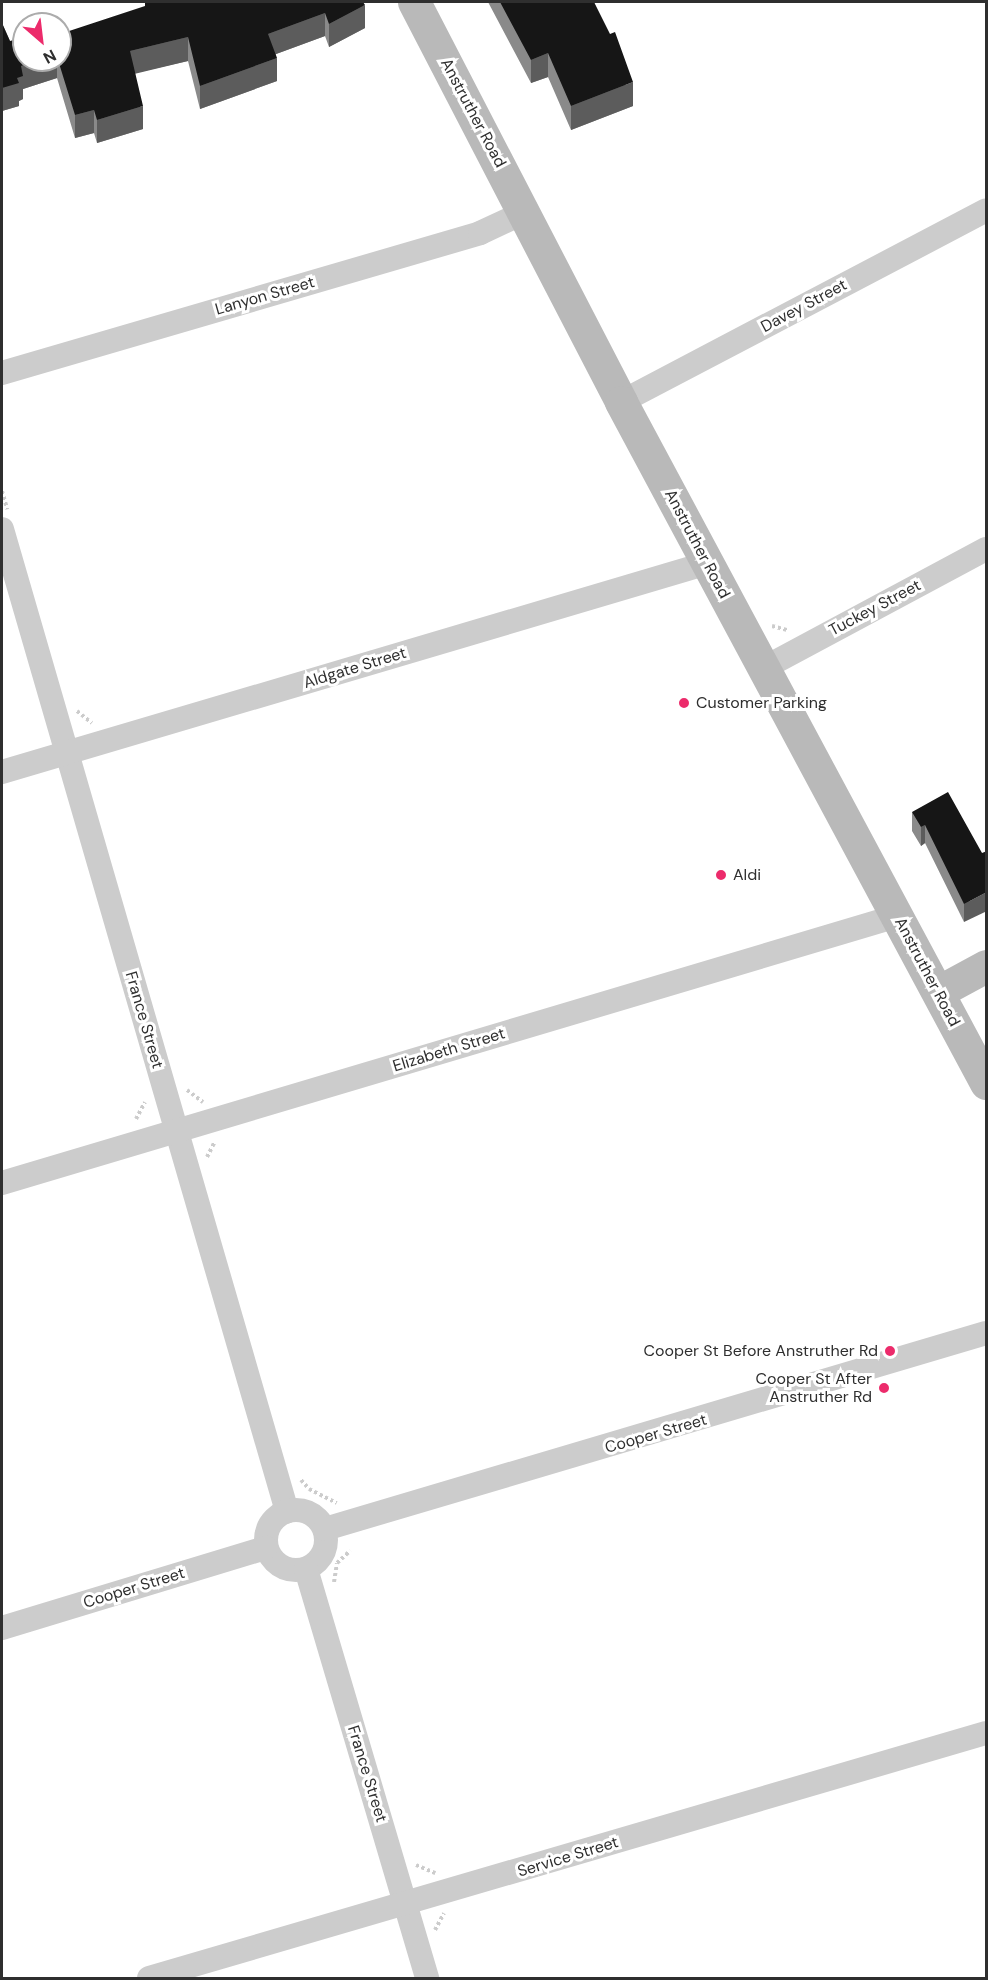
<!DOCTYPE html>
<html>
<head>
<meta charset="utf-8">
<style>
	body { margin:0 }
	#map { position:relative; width:988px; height:1980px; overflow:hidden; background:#fff; font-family:"DM Sans",sans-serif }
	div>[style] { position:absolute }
	.path>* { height:4px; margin-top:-2px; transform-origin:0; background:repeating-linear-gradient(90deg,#ccc 0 3px,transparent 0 6px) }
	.street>* { height:24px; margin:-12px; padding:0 12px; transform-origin:12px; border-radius:12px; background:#ccc }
	.street>.ring { margin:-12px; padding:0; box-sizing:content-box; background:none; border:24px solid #ccc; border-radius:50% }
	.secondary>* { height:33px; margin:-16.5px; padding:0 16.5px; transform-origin:16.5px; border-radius:16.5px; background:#b9b9b9 }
	.wall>* { inset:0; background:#8a8a8a }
	.shaded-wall>* { inset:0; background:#5c5c5c }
	.building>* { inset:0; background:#161616 }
	.dots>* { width:16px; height:16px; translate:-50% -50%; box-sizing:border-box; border:3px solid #fff; border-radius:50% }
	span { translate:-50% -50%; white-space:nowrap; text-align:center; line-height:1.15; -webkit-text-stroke:6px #fff; paint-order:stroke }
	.street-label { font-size:16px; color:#2f2f2f }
	.poi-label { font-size:16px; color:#2f2f2f }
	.left { translate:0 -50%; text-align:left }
	.right { translate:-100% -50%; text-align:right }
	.frame { position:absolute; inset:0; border:3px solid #2f2f2f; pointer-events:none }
	.north { position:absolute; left:12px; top:12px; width:60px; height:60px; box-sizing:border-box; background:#fff; border:2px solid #acacac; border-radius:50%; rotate:152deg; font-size:16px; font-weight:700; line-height:24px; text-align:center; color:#2f2f2f }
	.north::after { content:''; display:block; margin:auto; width:21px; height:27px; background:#ec2b6b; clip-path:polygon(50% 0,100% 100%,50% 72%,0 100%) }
</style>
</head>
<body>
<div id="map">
	<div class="path">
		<i style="left:2px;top:491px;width:19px;rotate:74deg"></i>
		<i style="left:772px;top:626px;width:16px;rotate:15deg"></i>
		<i style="left:77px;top:711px;width:19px;rotate:39deg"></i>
		<i style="left:187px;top:1090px;width:20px;rotate:37deg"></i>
		<i style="left:136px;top:1119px;width:19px;rotate:-62deg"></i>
		<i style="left:207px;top:1157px;width:16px;rotate:-63deg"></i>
		<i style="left:301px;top:1480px;width:12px;rotate:48deg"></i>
		<i style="left:309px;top:1489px;width:31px;rotate:27deg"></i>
		<i style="left:334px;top:1582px;width:19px;rotate:-81deg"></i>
		<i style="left:337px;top:1563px;width:18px;rotate:-43deg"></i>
		<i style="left:416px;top:1865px;width:21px;rotate:23deg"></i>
		<i style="left:435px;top:1930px;width:19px;rotate:-62deg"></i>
	</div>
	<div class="street">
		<i style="left:2px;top:373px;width:498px;rotate:-16.3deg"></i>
		<i style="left:480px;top:233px;width:50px;rotate:-25deg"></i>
		<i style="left:621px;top:402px;width:412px;rotate:-27.7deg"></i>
		<i style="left:2px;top:529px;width:1023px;rotate:73.82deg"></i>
		<i style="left:764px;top:668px;width:252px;rotate:-28.2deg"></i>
		<i style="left:2px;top:772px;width:736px;rotate:-16.49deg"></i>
		<i style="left:2px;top:1183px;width:934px;rotate:-16.61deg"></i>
		<i class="ring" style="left:266px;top:1510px;width:36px;height:36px"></i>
		<i style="left:325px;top:1529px;width:689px;rotate:-16.52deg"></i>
		<i style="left:306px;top:1569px;width:427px;rotate:73.5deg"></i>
		<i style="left:2px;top:1628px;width:276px;rotate:-16.9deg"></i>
		<i style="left:149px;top:1978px;width:872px;rotate:-16.32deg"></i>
	</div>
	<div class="secondary">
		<i style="left:414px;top:2px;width:450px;rotate:62.6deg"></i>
		<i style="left:621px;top:402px;width:773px;rotate:61.81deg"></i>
		<i style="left:938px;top:992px;width:55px;rotate:-28.4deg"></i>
	</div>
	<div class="wall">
		<i style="clip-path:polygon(363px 2px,365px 28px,329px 47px,325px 36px,276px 54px,277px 81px,200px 109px,188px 61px,135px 73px,143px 129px,97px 143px,94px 133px,75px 138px,57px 78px,23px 89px,23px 99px,19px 101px,19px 106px,2px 111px,2px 23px,10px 41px,24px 60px,60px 60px,176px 3px)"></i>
		<i style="clip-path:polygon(488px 2px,594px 2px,633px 106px,571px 130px,548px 77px,531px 83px)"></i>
		<i style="clip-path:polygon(912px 812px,982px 853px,964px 922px,925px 843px,921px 846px,912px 831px)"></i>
	</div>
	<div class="shaded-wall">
		<i style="clip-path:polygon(365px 5px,365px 28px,329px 47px,329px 24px)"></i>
		<i style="clip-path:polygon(325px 13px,325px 36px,268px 57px,268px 34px)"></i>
		<i style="clip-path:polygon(188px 37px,188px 61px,130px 75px,130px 51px)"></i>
		<i style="clip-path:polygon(548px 53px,548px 77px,531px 83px,531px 60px)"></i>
		<i style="clip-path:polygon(277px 58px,277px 81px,200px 109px,200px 86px)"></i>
		<i style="clip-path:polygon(40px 60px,57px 60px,57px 78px,23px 89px,23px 99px,19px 101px,19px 106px,2px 111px,2px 88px,17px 78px,21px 66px)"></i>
		<i style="clip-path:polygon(633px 82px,633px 106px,571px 130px,571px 106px)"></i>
		<i style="clip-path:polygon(143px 106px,143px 129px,97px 143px,97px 120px)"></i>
		<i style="clip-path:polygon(94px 110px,94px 133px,75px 138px,75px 115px)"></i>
		<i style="clip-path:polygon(925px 825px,925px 843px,921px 846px,921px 827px)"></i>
		<i style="clip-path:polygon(987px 892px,987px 911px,964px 922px,964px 904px)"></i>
	</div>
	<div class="building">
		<i style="clip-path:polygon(145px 2px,176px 2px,176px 3px,179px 2px,363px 2px,365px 5px,329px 24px,325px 13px,268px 34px,277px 58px,200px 86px,188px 37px,130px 51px,143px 106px,97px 120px,94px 110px,75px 115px,58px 60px,60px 60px,60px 34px,145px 6px)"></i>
		<i style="clip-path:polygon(500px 2px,594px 2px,610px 34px,615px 32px,633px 82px,571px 106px,548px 53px,531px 60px)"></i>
		<i style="clip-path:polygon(2px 23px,10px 41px,24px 37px,24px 60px,40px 60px,21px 66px,23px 76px,17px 78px,19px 83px,2px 88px)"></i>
		<i style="clip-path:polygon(948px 792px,982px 853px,987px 851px,987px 892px,964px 904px,925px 825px,921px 827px,912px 812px)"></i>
	</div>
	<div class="dots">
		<i style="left:684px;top:703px;background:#ec2b6b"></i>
		<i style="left:721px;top:875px;background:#ec2b6b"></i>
		<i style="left:890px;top:1351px;background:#ec2b6b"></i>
		<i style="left:884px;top:1388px;background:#ec2b6b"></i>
	</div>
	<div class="street-label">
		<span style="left:473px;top:113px;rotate:62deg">Anstruther Road</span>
		<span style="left:265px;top:296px;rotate:-16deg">Lanyon Street</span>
		<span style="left:804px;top:306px;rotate:-28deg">Davey Street</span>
		<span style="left:697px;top:544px;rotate:62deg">Anstruther Road</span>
		<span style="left:875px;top:608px;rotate:-28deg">Tuckey Street</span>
		<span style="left:355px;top:668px;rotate:-17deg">Aldgate Street</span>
		<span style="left:927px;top:972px;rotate:62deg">Anstruther Road</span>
		<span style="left:144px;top:1020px;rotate:74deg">France Street</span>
		<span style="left:449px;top:1050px;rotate:-17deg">Elizabeth Street</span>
		<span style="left:656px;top:1434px;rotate:-16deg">Cooper Street</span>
		<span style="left:134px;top:1588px;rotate:-17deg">Cooper Street</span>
		<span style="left:367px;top:1774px;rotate:73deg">France Street</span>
		<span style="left:568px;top:1857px;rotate:-17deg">Service Street</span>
	</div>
	<div class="poi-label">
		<span class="left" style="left:696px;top:703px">Customer Parking</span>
		<span class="left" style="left:733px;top:875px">Aldi</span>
		<span class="right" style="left:878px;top:1351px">Cooper St Before Anstruther Rd</span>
		<span class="right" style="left:872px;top:1388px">Cooper St After<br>Anstruther Rd</span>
	</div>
	<div class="frame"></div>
	<div class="north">N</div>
</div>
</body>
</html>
